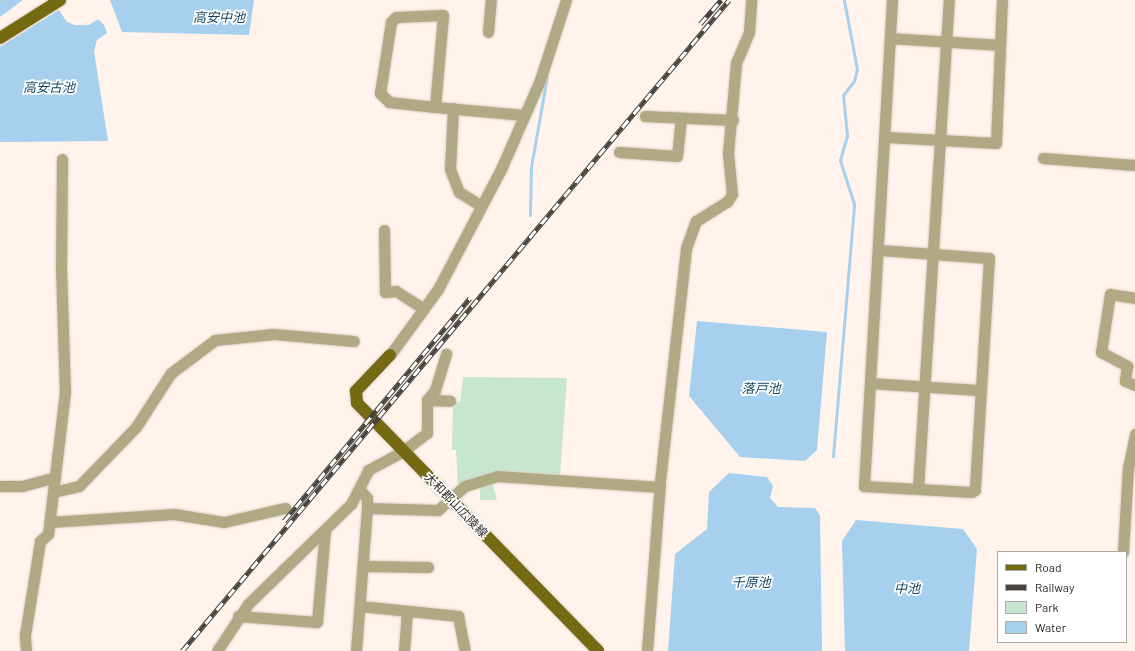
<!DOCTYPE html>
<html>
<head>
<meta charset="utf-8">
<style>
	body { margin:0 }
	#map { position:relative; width:1135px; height:651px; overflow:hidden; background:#fff3eb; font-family:Barlow,"Noto Sans JP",sans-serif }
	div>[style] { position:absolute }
	.green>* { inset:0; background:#c7e6d0 }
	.water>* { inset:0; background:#a7cfee }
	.stream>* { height:3px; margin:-1.5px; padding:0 1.5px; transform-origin:1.5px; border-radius:1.5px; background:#a7cfee }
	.roads { filter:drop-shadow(0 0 1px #d9cec7) drop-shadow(0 0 1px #d9cec7) }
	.minor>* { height:11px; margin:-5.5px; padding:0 5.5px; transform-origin:5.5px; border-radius:5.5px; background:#afaa83 }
	.major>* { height:12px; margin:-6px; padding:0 6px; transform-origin:6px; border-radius:6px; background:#756911 }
	.rail>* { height:4.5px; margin-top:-2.25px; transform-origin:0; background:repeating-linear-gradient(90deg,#fff 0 9px,#47423f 0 18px); box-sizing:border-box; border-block:1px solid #47423f }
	span { translate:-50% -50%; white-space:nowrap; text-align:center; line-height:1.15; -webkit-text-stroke:3.5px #fff; paint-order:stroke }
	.street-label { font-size:12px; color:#2c2825 }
	.water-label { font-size:13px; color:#134361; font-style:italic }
	.legend { position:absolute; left:997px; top:551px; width:130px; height:92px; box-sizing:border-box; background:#fff; border:1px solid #aba9a8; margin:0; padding:5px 7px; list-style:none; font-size:12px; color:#2c2825 }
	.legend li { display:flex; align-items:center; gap:8px; height:20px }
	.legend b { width:20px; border:1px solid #aba9a8 }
</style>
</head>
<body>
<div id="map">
	<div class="green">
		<i style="clip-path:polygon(463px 377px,567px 378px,560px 476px,527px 476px,458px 489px,456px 450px,452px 450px,453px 402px,460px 402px)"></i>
		<i style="clip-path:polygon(492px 481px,497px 500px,480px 500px,480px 484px)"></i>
	</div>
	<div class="water">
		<i style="clip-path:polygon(0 0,23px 0,0 17px)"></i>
		<i style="clip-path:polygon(110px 0,254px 0,249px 35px,122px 32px)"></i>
		<i style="clip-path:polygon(59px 10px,67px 22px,75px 25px,89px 25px,98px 19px,104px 25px,107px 33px,97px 40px,94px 51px,108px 141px,0 142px,0 47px)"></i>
		<i style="clip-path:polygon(697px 321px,827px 332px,817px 450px,805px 461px,740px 457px,689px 396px)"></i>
		<i style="clip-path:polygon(729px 473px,767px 477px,773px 486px,770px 498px,778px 507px,815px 508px,820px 515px,822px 651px,668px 651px,675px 554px,707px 529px,709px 492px)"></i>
		<i style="clip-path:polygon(856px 520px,963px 529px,977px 549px,969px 651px,845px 651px,842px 541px)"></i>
	</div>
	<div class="stream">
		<i style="left:530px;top:215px;width:48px;rotate:-88.8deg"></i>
		<i style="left:531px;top:167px;width:92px;rotate:-80deg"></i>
		<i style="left:833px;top:456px;width:253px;rotate:-85.2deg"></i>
		<i style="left:854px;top:204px;width:46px;rotate:-107.7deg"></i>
		<i style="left:840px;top:160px;width:26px;rotate:-74deg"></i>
		<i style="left:847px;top:135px;width:40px;rotate:-95.7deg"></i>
		<i style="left:843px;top:95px;width:18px;rotate:-52deg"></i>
		<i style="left:854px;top:81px;width:12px;rotate:-76deg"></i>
		<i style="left:857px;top:69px;width:70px;rotate:-100.7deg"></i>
	</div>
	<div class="roads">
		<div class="minor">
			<i style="left:488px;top:32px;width:32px;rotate:-85deg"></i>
			<i style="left:890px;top:38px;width:110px;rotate:3.6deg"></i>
			<i style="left:435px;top:107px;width:92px;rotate:-85deg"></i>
			<i style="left:443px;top:15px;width:47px;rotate:177.6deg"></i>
			<i style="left:396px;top:17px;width:7px;rotate:135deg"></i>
			<i style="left:391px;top:22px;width:72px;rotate:98.8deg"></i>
			<i style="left:380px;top:93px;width:13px;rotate:45deg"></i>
			<i style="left:389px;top:102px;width:46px;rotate:6.2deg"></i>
			<i style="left:435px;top:107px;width:89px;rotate:5.1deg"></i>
			<i style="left:453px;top:108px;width:61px;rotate:92.8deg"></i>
			<i style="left:450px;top:169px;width:25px;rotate:69deg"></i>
			<i style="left:459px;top:192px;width:26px;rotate:32deg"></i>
			<i style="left:645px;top:116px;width:88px;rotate:2.6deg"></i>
			<i style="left:886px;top:137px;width:110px;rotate:3.1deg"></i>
			<i style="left:996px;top:143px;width:143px;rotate:-87.6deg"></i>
			<i style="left:619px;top:152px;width:58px;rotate:3.9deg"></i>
			<i style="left:677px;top:156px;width:36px;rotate:-84deg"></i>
			<i style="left:1043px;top:158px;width:92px;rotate:4.4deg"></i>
			<i style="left:62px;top:159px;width:108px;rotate:90.5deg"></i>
			<i style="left:61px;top:267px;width:125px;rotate:88.2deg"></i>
			<i style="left:65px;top:392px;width:101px;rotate:96.8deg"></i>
			<i style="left:53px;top:492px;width:27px;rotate:-13deg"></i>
			<i style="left:79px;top:486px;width:82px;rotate:-46deg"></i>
			<i style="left:136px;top:427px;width:64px;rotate:-57.1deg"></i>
			<i style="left:171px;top:373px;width:55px;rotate:-36.9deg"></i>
			<i style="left:215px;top:340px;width:59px;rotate:-5.8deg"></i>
			<i style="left:274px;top:334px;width:80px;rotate:5deg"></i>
			<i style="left:384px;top:230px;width:62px;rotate:89.1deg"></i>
			<i style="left:385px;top:292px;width:11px;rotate:-5deg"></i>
			<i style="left:396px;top:291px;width:33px;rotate:33deg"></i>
			<i style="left:879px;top:250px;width:110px;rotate:4.2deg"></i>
			<i style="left:989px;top:258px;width:232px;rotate:93.5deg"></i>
			<i style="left:975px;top:490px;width:4px;rotate:153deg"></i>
			<i style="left:971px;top:492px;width:107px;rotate:-176.8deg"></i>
			<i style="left:864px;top:486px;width:487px;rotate:-86.7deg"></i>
			<i style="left:1135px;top:298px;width:25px;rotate:-171deg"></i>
			<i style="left:1110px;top:294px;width:59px;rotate:98.8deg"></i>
			<i style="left:1101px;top:352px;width:30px;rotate:28deg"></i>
			<i style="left:1127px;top:366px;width:15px;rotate:98deg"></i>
			<i style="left:1125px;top:381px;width:11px;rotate:22deg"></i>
			<i style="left:390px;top:355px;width:82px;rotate:-54deg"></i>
			<i style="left:438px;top:289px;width:136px;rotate:-62.3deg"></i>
			<i style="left:501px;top:169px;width:97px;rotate:-66.3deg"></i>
			<i style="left:540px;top:80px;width:84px;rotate:-72deg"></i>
			<i style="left:871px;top:383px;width:109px;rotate:3.7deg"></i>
			<i style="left:427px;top:400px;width:23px;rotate:2deg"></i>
			<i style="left:0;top:486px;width:22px"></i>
			<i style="left:22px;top:486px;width:34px;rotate:-15deg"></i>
			<i style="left:918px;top:489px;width:490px;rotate:-86.4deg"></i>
			<i style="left:367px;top:508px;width:71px;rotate:1.6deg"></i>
			<i style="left:438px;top:510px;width:36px;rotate:-42deg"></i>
			<i style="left:465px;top:486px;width:34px;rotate:-17deg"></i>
			<i style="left:497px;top:476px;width:163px;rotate:3.9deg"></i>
			<i style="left:50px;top:522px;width:124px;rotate:-3.7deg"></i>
			<i style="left:174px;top:514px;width:51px;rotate:9.1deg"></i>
			<i style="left:224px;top:522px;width:63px;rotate:-12.9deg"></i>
			<i style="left:1123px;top:552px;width:84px;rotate:-86.6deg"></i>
			<i style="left:1128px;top:468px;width:35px;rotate:-78deg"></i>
			<i style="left:363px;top:566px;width:65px;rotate:0.9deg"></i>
			<i style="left:360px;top:606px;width:99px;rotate:5.8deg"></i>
			<i style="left:458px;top:616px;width:36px;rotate:79deg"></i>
			<i style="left:238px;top:616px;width:79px;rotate:4.3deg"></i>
			<i style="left:317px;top:622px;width:91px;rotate:-85deg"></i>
			<i style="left:26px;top:651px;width:16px;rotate:-94deg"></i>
			<i style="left:25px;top:635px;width:95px;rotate:-80.9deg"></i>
			<i style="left:40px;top:541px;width:11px;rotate:-41deg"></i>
			<i style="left:48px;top:534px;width:42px;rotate:-83.2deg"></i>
			<i style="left:217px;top:651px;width:56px;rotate:-56.6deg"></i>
			<i style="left:248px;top:604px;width:144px;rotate:-44.2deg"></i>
			<i style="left:351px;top:504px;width:38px;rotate:-63deg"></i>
			<i style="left:368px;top:470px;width:40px;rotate:-28deg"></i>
			<i style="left:403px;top:451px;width:30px;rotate:-37deg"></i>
			<i style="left:427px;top:433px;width:33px;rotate:-90deg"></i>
			<i style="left:427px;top:400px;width:13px;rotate:-51deg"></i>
			<i style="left:435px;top:390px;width:38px;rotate:-73deg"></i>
			<i style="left:356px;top:651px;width:143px;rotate:-85.6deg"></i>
			<i style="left:367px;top:508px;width:10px;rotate:-90deg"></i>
			<i style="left:367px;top:498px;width:11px;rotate:-131deg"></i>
			<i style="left:404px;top:651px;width:40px;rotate:-85.7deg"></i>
			<i style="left:647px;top:651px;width:170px;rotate:-85.6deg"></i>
			<i style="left:660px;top:481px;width:234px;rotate:-83.6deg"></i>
			<i style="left:686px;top:248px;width:29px;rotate:-70deg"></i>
			<i style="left:696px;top:221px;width:36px;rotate:-32deg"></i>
			<i style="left:727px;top:202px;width:9px;rotate:-58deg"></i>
			<i style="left:732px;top:194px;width:41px;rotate:-95.6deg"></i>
			<i style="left:728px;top:153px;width:90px;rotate:-84.9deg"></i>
			<i style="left:736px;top:63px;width:34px;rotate:-67deg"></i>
			<i style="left:749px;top:32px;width:32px;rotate:-86deg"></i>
		</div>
		<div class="major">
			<i style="left:0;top:38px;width:71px;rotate:-32.3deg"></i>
			<i style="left:390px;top:355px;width:50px;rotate:133.4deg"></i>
			<i style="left:356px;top:391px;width:12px;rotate:85deg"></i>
			<i style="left:357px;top:403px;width:346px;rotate:45.8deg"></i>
		</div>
	</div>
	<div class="rail">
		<i style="left:700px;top:24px;width:32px;rotate:-49deg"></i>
		<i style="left:284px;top:521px;width:290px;rotate:-50.2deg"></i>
		<i style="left:182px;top:651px;width:850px;rotate:-49.96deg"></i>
	</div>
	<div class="street-label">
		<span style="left:456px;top:505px;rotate:46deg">大和郡山広陵線</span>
	</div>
	<div class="water-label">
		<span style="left:219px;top:17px">高安中池</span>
		<span style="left:49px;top:87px">高安古池</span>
		<span style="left:761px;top:388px">落戸池</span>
		<span style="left:751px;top:582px">千原池</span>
		<span style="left:907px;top:588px">中池</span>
	</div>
	<ul class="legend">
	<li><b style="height:5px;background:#756911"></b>Road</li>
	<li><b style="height:5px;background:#47423f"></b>Railway</li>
	<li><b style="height:11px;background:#c7e6d0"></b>Park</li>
	<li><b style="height:11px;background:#a7cfee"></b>Water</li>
	</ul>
</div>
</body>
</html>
